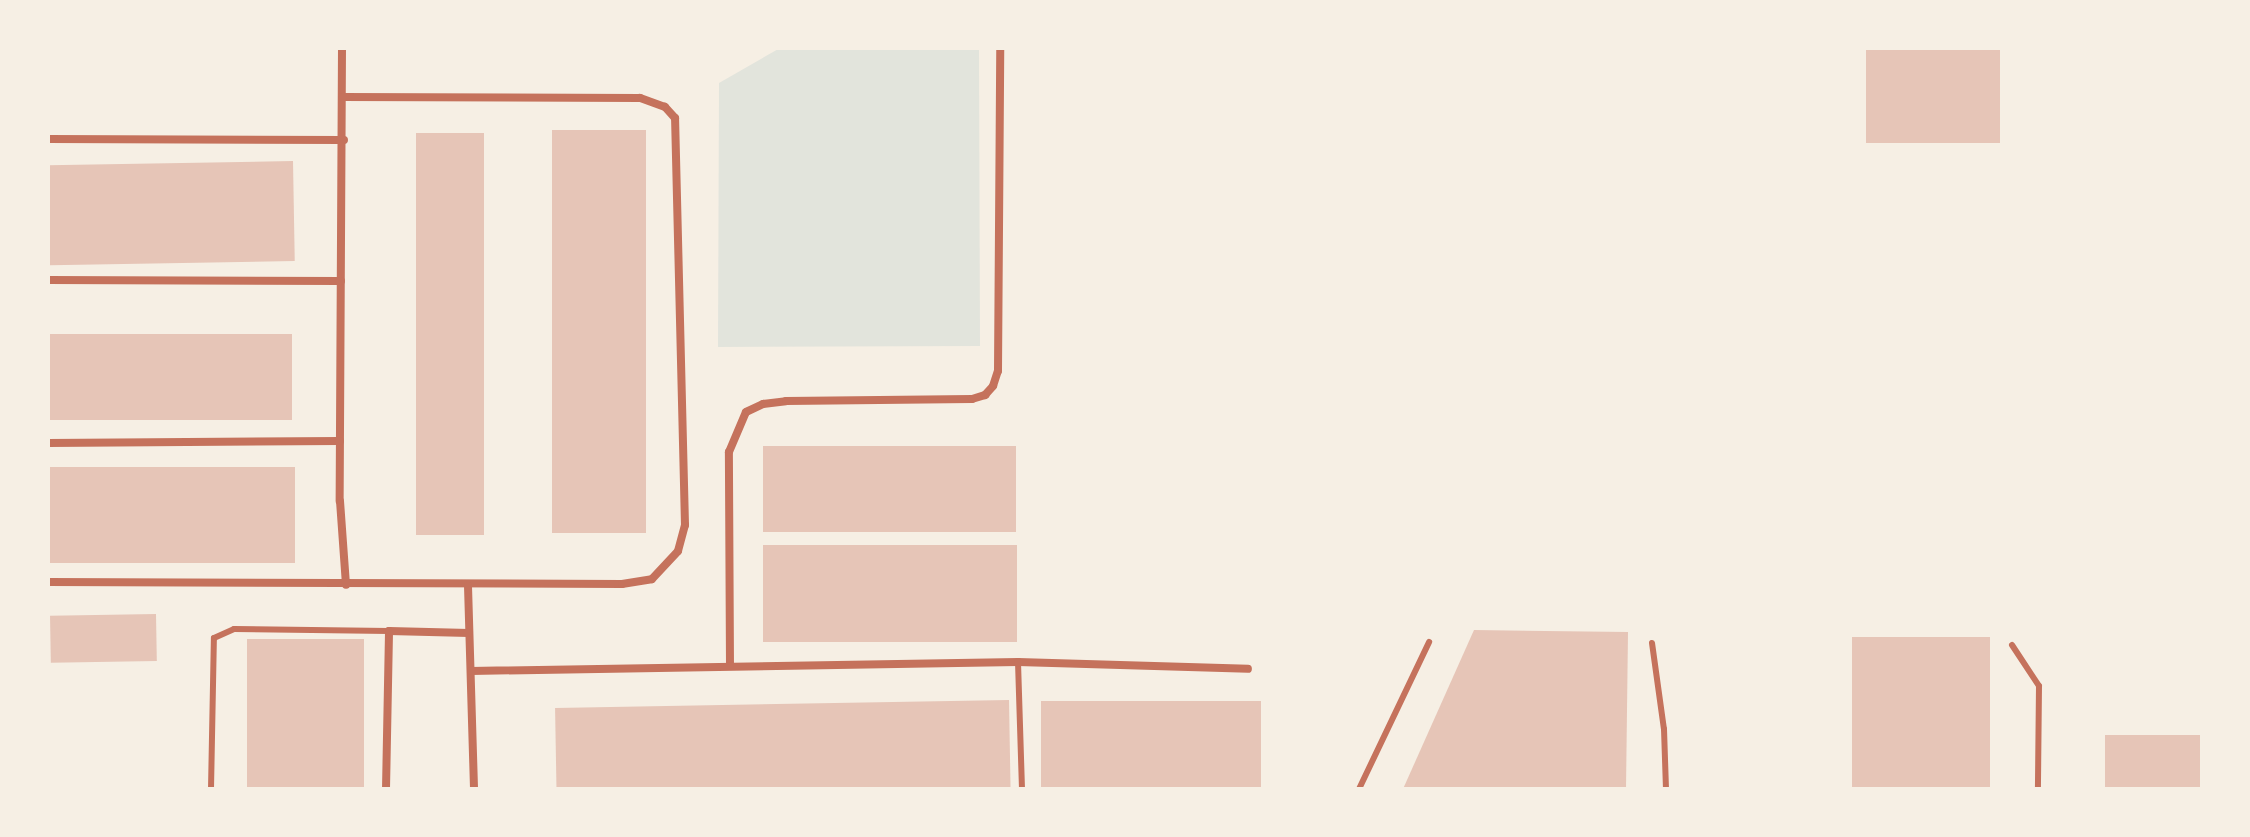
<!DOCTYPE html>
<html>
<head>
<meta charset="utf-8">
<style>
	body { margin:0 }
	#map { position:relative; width:2250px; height:837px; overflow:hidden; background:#f6efe4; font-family:"Source Serif 4",serif }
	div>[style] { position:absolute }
	.green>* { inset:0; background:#e2e4dc }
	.building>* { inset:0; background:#e6c5b7; transform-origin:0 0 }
	.service>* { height:6px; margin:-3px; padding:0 3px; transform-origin:3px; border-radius:3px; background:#c5725c }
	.minor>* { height:8px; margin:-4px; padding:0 4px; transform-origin:4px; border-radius:4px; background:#c5725c }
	span { translate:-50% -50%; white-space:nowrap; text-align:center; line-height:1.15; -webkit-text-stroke:8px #f6efe4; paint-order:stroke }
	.frame { position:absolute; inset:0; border:50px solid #f6efe4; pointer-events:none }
</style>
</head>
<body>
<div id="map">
	<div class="green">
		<i style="clip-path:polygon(780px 48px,979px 48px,980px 346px,718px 347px,719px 83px)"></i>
	</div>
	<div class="building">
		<i style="left:1866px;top:48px;width:134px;height:95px"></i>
		<i style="left:552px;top:130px;width:94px;height:403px"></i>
		<i style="left:416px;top:133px;width:68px;height:402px"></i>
		<i style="left:293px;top:161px;width:100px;height:245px;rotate:89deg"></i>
		<i style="left:292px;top:334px;width:86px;height:244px;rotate:90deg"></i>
		<i style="left:1016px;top:446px;width:86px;height:253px;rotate:90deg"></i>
		<i style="left:295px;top:467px;width:96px;height:247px;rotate:90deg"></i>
		<i style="left:1017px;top:545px;width:97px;height:254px;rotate:90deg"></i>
		<i style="left:156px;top:614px;width:47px;height:106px;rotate:89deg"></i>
		<i style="clip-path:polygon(1474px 630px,1628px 632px,1626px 789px,1403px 789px)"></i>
		<i style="left:1990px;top:637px;width:152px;height:138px;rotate:90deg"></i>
		<i style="left:247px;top:639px;width:117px;height:150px"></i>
		<i style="left:1009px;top:700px;width:89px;height:454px;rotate:89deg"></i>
		<i style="left:1261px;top:701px;width:88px;height:220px;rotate:90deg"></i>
		<i style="left:2105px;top:735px;width:97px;height:54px"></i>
	</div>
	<div class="service">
		<i style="left:1652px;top:643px;width:87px;rotate:82.1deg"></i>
		<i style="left:1664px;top:729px;width:60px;rotate:88.1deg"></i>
		<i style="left:2012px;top:645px;width:49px;rotate:56.6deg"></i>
		<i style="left:2039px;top:686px;width:103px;rotate:90.6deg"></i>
		<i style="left:1018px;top:662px;width:127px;rotate:88.2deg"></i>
		<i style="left:211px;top:789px;width:151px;rotate:-88.9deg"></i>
		<i style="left:214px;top:638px;width:22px;rotate:-24deg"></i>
		<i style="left:234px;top:629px;width:155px;rotate:0.7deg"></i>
		<i style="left:1359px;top:789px;width:163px;rotate:-64.5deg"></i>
	</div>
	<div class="minor">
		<i style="left:342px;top:48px;width:453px;rotate:90.3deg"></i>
		<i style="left:340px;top:501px;width:84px;rotate:85.9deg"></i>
		<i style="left:48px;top:139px;width:296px;rotate:0.2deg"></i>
		<i style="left:48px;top:280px;width:293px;rotate:0.2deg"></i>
		<i style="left:48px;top:443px;width:292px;rotate:-0.4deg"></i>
		<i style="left:48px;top:582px;width:574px;rotate:0.2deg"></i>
		<i style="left:622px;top:584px;width:30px;rotate:-9deg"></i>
		<i style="left:652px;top:579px;width:38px;rotate:-47deg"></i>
		<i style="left:678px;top:551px;width:27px;rotate:-75deg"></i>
		<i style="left:685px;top:525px;width:407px;rotate:-91.4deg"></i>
		<i style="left:675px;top:118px;width:15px;rotate:-132deg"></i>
		<i style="left:665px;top:107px;width:27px;rotate:-160deg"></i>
		<i style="left:640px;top:98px;width:298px;rotate:-179.8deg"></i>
		<i style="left:468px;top:586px;width:203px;rotate:88.3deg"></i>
		<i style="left:730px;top:666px;width:214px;rotate:-90.3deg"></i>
		<i style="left:729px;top:452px;width:43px;rotate:-67deg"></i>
		<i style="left:746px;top:412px;width:19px;rotate:-25deg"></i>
		<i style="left:763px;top:404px;width:23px;rotate:-7deg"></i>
		<i style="left:786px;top:401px;width:186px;rotate:-0.6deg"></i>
		<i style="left:972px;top:399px;width:14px;rotate:-17deg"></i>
		<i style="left:985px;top:395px;width:12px;rotate:-48deg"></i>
		<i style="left:993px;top:386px;width:16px;rotate:-72deg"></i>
		<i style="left:998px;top:371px;width:323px;rotate:-89.6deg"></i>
		<i style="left:471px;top:671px;width:547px;rotate:-0.94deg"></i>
		<i style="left:1018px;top:662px;width:230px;rotate:1.7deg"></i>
		<i style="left:386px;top:789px;width:158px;rotate:-88.9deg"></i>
		<i style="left:389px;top:631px;width:80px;rotate:1.4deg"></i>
	</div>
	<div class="frame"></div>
</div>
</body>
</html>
